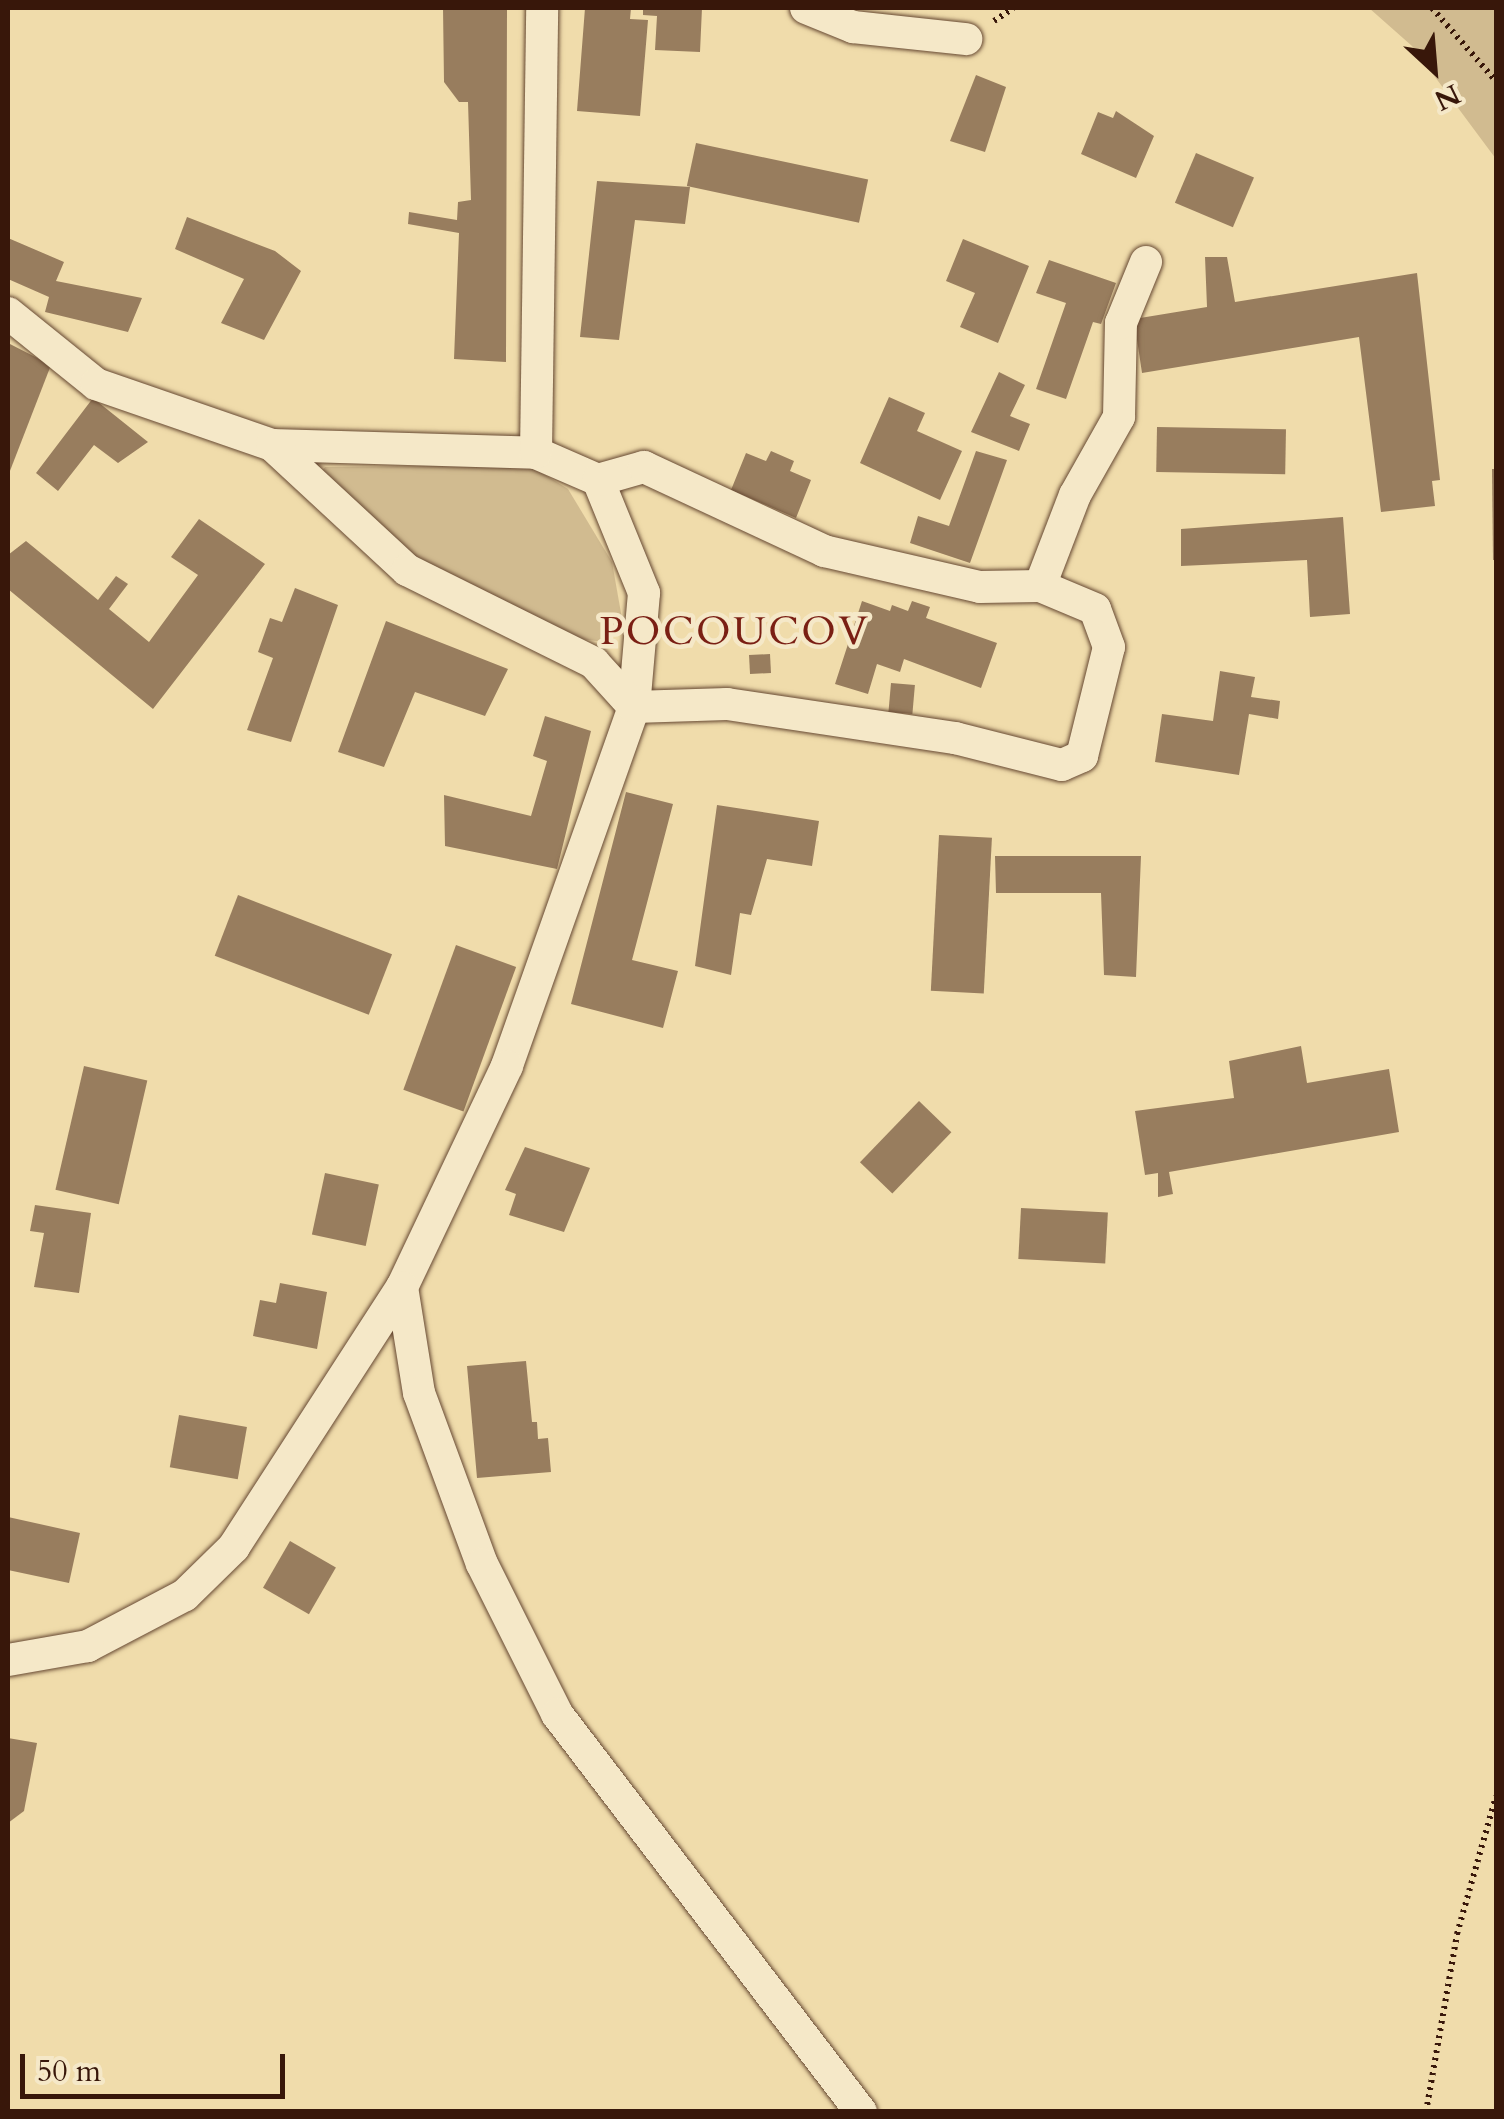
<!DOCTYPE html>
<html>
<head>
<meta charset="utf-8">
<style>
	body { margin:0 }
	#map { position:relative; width:1504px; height:2119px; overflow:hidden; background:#f0dcab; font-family:Cardo,serif }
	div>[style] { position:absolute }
	.green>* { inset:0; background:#d1bb90 }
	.building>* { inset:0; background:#987d5e; transform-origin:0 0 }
	.path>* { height:6px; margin-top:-3px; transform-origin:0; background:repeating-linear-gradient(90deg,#38170a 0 2.5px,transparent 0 7.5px) }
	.roads { filter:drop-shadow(0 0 2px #664832) drop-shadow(0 0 2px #664832) }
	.street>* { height:32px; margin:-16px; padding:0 16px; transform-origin:16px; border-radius:16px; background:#f5e8c8 }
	span { translate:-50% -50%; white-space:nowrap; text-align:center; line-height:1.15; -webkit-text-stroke:9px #f5e8c8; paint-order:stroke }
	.quarter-label { font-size:40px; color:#7a1f14; letter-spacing:2.5px }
	.frame { position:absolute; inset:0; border:10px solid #38170a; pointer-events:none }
	.north { position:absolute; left:1384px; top:20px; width:100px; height:100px; -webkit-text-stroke:8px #f5e8c8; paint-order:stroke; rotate:154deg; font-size:28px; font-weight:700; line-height:40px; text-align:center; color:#38170a }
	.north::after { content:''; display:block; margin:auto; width:35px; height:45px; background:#38170a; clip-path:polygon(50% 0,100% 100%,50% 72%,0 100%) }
	.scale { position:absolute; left:20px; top:2054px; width:265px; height:45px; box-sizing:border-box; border:5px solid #38170a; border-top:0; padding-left:12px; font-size:30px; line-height:35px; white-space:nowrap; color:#38170a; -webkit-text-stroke:8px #f5e8c8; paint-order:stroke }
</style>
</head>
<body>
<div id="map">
	<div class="green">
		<i style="clip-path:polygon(1369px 8px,1496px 8px,1496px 159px,1412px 46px)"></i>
		<i style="clip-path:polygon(529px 465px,568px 489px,612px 562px,624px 630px,597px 641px,562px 637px,411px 563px,319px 475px,325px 467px)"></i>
	</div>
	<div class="building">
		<i style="clip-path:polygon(443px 8px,507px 8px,506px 362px,454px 359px,459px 233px,408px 224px,409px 212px,457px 220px,458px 202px,471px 200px,468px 102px,459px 102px,444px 82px)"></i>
		<i style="clip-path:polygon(585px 8px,631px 8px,630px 19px,648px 20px,640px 116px,577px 111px)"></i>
		<i style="clip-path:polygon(643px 8px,702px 8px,700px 52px,655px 50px,657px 16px,643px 15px)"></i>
		<i style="clip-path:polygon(976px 75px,1006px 87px,985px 152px,950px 141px)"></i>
		<i style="clip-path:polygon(1116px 111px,1154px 136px,1136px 178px,1081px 154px,1098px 112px,1113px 118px)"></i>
		<i style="left:696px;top:143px;width:176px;height:44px;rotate:12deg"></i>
		<i style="left:1196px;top:153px;width:63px;height:54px;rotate:23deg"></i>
		<i style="clip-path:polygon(597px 181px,690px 187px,685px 224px,635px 220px,619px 340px,580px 337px)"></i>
		<i style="clip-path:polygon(187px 217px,275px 251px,301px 271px,264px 340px,221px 323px,244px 279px,175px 249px)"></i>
		<i style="clip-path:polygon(8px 238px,64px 262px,56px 281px,142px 298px,128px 332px,45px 312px,49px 297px,8px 279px)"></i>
		<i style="clip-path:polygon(963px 239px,1029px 266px,998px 343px,960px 327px,975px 293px,946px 281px)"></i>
		<i style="clip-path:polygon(1205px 257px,1227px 257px,1235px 302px,1417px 273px,1440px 480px,1432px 481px,1435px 506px,1381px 512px,1359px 337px,1142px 373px,1134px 319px,1207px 307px)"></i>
		<i style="clip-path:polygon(1049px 260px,1116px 283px,1101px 324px,1093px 322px,1066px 399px,1036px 389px,1066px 303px,1036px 293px)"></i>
		<i style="clip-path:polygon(8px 343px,51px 365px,8px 476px)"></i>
		<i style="clip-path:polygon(999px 372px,1025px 385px,1010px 416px,1030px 424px,1019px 451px,971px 432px)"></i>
		<i style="clip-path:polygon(889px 397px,925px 413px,917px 431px,962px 451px,940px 500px,860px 463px)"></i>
		<i style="clip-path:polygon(93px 398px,148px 442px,118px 463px,94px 445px,58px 491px,36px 473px)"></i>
		<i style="left:1157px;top:427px;width:129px;height:45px;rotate:1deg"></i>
		<i style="clip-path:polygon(771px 451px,794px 461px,790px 471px,811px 480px,796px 518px,731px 490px,746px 453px,766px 461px)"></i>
		<i style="clip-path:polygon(976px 451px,1007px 460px,970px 563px,910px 543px,918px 516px,949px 526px)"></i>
		<i style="clip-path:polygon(1492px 469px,1496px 469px,1496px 560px,1493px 560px)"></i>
		<i style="clip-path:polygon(1343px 517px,1350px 614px,1310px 617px,1307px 560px,1181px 566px,1181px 529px)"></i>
		<i style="clip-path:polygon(199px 519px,265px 564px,153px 709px,8px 589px,8px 555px,26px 541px,98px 600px,116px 576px,128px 584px,109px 609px,149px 642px,198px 575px,171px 557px)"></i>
		<i style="clip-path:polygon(295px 588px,338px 605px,291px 742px,247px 730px,273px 658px,258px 652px,270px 618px,282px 622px)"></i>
		<i style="clip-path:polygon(862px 601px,890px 611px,892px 605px,908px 611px,912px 601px,930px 607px,926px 618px,997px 643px,981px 688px,904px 659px,900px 672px,877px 664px,868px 694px,835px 684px)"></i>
		<i style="clip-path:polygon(386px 621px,508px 669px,485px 716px,415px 692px,384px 767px,338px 752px)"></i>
		<i style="left:770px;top:654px;width:19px;height:21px;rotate:87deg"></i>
		<i style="clip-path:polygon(1220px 671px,1255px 677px,1251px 697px,1280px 701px,1278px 719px,1249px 714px,1239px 775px,1155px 762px,1162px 714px,1213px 721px)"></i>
		<i style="left:891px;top:683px;width:24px;height:29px;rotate:5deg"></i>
		<i style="clip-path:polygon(545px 716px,591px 731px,557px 869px,445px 846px,444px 795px,531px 816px,547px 761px,533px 756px)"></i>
		<i style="clip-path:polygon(626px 792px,673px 804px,632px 960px,678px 971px,663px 1028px,571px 1004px)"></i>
		<i style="clip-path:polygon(717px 805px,819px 821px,812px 866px,767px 859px,751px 915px,740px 913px,731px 975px,695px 966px)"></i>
		<i style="left:939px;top:835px;width:53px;height:156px;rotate:3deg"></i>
		<i style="clip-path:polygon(995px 856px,1141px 856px,1136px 977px,1104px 975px,1101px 893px,996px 893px)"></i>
		<i style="left:238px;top:895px;width:165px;height:65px;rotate:21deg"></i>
		<i style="left:456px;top:945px;width:64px;height:154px;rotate:20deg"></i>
		<i style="clip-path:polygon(1301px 1046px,1307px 1083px,1389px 1069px,1399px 1132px,1169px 1172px,1173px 1194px,1158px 1197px,1158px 1173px,1145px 1175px,1135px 1111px,1234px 1098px,1229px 1061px)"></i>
		<i style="left:84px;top:1066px;width:65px;height:127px;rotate:13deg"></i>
		<i style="left:919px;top:1101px;width:45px;height:85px;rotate:44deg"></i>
		<i style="clip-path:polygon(525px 1147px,590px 1168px,564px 1232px,509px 1215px,516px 1194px,505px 1190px)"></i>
		<i style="left:325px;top:1173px;width:55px;height:63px;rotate:12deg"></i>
		<i style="clip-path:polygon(35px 1205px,91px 1213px,79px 1293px,34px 1287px,44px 1233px,30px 1231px)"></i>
		<i style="left:1021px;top:1208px;width:87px;height:51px;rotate:3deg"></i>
		<i style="clip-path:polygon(280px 1283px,327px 1292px,317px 1349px,253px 1336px,260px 1300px,276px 1303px)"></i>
		<i style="clip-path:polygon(526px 1361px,532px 1422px,537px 1422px,538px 1439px,548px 1438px,551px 1472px,477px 1478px,467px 1366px)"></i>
		<i style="left:179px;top:1415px;width:69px;height:53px;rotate:10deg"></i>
		<i style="clip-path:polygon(8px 1517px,80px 1533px,69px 1583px,8px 1570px)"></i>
		<i style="left:290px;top:1541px;width:53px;height:54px;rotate:30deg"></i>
		<i style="clip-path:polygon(8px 1738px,37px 1743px,24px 1811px,8px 1823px)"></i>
	</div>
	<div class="path">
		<i style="left:1432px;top:8px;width:97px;rotate:48.8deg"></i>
		<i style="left:994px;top:21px;width:23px;rotate:-34deg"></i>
		<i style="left:1426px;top:2112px;width:181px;rotate:-80.1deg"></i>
		<i style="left:1457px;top:1934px;width:143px;rotate:-74.2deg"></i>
	</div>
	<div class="roads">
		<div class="street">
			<i style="left:806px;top:8px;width:51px;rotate:22deg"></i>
			<i style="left:853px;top:27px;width:114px;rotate:6.1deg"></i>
			<i style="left:8px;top:313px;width:113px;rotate:38.9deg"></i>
			<i style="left:96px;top:384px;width:186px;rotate:19.1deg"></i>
			<i style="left:272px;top:445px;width:264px;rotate:1.7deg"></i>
			<i style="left:536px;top:453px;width:68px;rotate:23.5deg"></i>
			<i style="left:598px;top:480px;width:122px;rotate:67.8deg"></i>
			<i style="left:644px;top:593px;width:114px;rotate:95deg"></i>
			<i style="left:634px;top:707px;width:381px;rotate:109.5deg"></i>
			<i style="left:507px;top:1066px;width:245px;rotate:115.4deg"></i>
			<i style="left:402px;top:1287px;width:310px;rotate:122.9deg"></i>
			<i style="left:234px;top:1547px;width:69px;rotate:135.6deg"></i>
			<i style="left:185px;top:1595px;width:110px;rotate:152.3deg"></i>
			<i style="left:88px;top:1646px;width:81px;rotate:170.1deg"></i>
			<i style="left:272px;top:445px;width:184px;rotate:42.8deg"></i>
			<i style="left:407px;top:570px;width:209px;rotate:26.4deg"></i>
			<i style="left:594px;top:663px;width:59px;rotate:47.7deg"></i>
			<i style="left:536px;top:453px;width:445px;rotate:-89.2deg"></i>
			<i style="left:598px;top:480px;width:48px;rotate:-15.8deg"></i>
			<i style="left:644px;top:467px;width:199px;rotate:25deg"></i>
			<i style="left:824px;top:551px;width:160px;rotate:13deg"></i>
			<i style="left:980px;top:587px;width:60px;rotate:-1deg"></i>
			<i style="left:1040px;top:586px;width:97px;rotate:-69deg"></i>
			<i style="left:1075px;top:495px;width:90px;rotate:-60.6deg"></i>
			<i style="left:1119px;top:417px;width:94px;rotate:-88.8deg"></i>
			<i style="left:1121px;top:323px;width:66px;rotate:-67.7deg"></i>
			<i style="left:634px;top:707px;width:93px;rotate:-1.8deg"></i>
			<i style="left:727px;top:704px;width:231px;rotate:8.5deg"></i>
			<i style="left:955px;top:738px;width:110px;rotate:14.2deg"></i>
			<i style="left:1062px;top:765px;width:22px;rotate:-24deg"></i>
			<i style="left:1082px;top:756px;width:112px;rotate:-76.1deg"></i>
			<i style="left:1109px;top:647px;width:40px;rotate:-110.2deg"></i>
			<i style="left:1095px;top:609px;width:60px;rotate:-157.3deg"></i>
			<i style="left:402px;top:1287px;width:107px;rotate:80.9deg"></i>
			<i style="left:419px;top:1393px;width:182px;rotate:69.8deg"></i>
			<i style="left:482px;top:1564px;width:168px;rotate:63.4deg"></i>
			<i style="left:557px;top:1714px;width:501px;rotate:52.63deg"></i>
		</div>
	</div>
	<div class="quarter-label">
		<span style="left:735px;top:632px">POCOUCOV</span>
	</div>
	<div class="frame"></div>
	<div class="north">N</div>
	<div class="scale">50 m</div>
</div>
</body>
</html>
